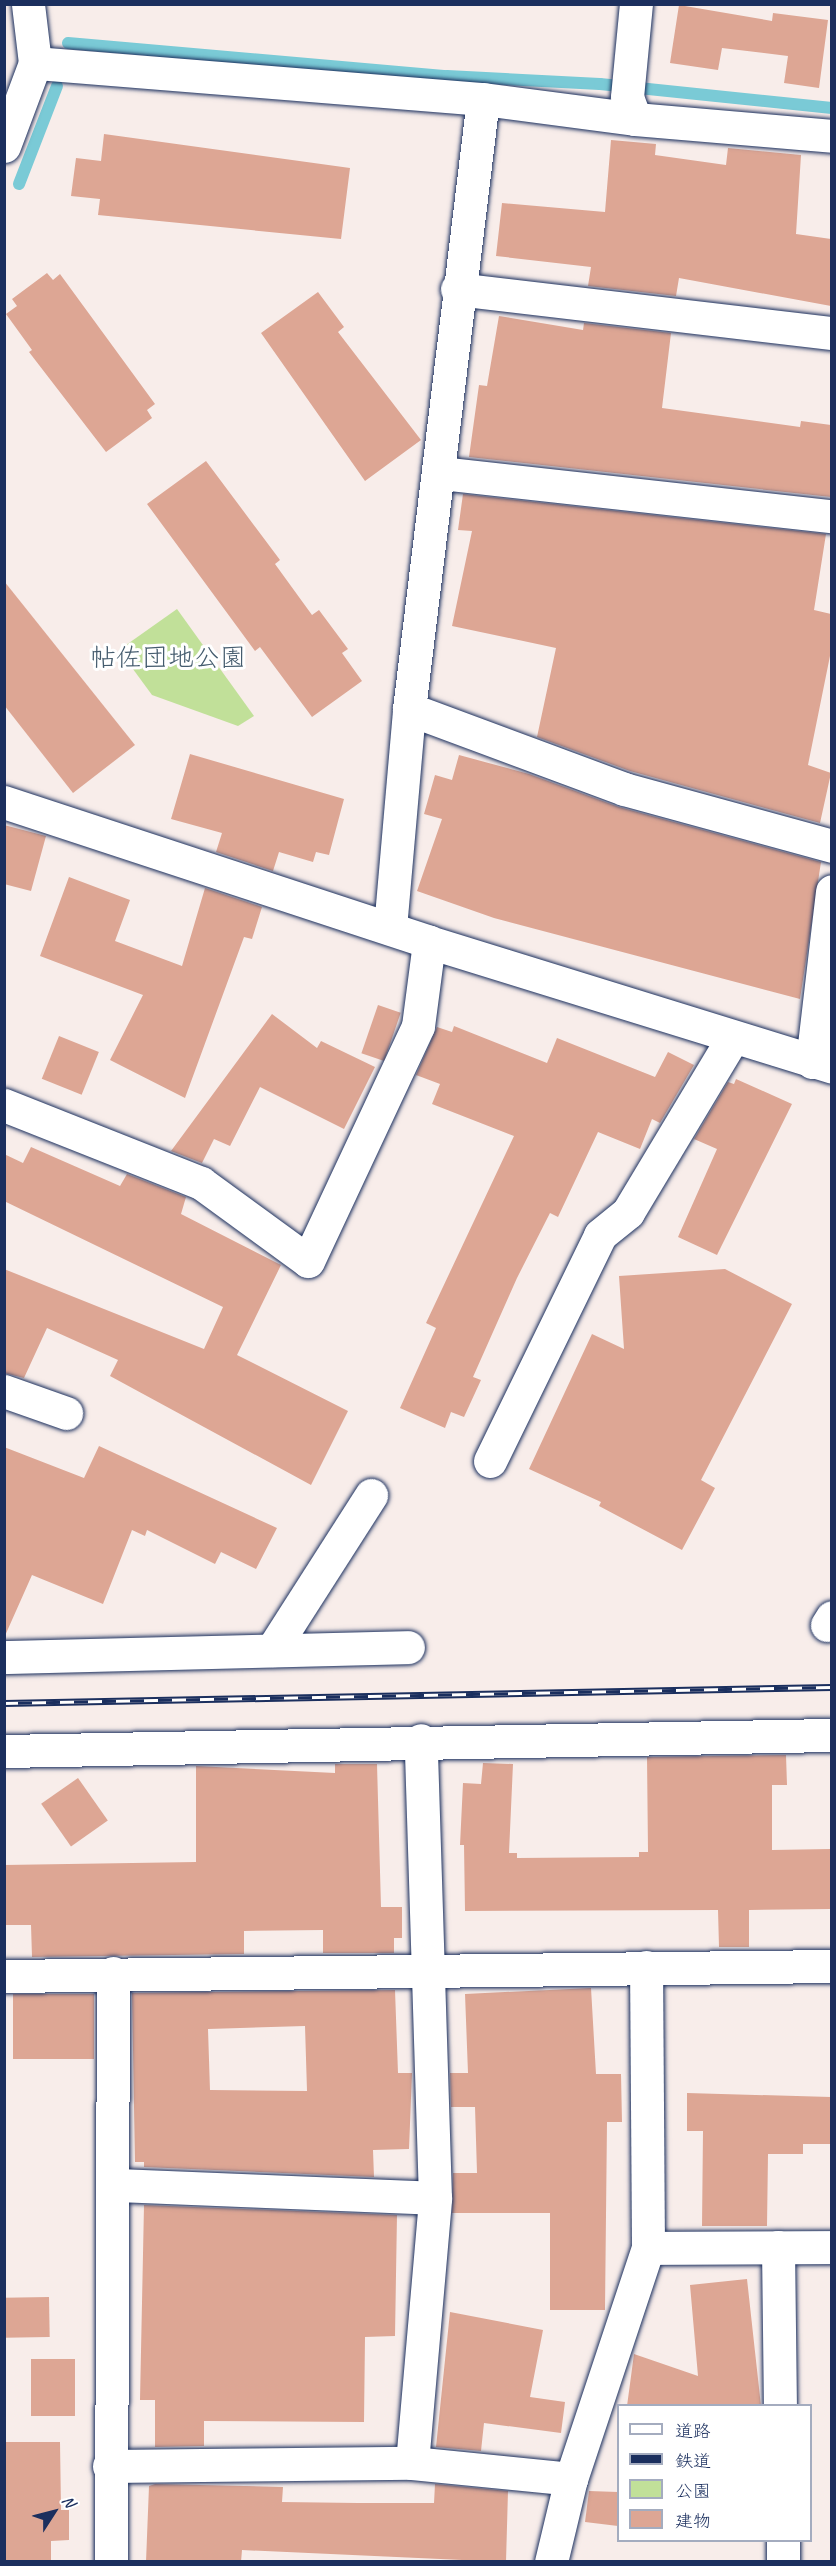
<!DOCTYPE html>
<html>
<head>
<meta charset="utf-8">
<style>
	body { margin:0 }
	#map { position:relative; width:836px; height:2566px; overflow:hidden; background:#f8edea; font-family:Caveat,"Klee One",sans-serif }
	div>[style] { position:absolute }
	.green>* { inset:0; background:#c1e099 }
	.stream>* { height:12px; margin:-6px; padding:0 6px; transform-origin:6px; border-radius:6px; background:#7acad6 }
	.building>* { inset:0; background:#dda694; transform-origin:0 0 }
	.roads { filter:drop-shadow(0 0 2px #1b2f5e) drop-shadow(0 0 2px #1b2f5e) }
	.minor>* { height:33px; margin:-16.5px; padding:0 16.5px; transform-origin:16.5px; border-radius:16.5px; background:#fff }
	.rail>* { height:7px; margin-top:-3.5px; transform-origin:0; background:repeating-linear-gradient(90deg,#fff 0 14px,#1b2f5e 0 28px); box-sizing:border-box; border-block:2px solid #1b2f5e }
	span { translate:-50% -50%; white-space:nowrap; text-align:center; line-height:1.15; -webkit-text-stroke:6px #fff; paint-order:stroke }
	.park-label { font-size:26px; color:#445b6d }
	.frame { position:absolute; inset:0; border:6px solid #1b2f5e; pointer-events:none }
	.legend { position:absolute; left:617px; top:2404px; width:195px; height:138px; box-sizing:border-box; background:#fff; border:2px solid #a4acbf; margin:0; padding:8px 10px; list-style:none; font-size:18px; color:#1b2f5e }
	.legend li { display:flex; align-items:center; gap:12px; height:30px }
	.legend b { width:30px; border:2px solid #a4acbf }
	.north { position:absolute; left:24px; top:2482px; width:60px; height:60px; -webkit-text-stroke:4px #fff; paint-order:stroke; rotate:54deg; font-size:16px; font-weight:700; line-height:24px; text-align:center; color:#1b2f5e }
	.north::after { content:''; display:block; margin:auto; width:21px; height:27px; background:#1b2f5e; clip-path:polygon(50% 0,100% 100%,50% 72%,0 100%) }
</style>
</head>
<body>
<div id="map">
	<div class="green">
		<i style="clip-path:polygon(177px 609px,254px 716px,238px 726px,152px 695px,119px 650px)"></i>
	</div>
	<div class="stream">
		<i style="left:68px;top:43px;width:380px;rotate:5deg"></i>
		<i style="left:447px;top:76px;width:153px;rotate:3deg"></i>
		<i style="left:600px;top:84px;width:233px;rotate:5.9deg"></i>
		<i style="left:19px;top:184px;width:105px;rotate:-68.8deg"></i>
	</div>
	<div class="building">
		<i style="clip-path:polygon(679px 5px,772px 21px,773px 13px,828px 20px,819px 88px,784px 83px,788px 56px,722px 48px,718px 70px,670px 63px)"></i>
		<i style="clip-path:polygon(104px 134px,350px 168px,341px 239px,98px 215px,100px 199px,71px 196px,76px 158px,101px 161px)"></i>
		<i style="clip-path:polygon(611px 140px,656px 144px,655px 155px,726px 165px,728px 148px,801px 155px,796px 234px,831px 239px,831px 306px,679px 278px,676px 296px,588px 286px,591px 267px,496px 256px,502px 203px,605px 212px)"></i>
		<i style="clip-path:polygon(47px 273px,53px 280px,60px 274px,155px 404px,147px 410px,152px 418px,106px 452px,29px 352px,32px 350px,6px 314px,17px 306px,12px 299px)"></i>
		<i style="clip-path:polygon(318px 292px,344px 327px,338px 332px,421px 440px,365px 481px,261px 333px)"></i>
		<i style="clip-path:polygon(499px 316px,583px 330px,584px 323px,671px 333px,662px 408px,800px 427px,801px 421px,831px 425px,831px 497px,469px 457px,479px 385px,487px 386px)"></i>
		<i style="clip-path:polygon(206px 461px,280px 560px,275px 564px,312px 615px,319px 610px,348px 649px,342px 653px,362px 681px,312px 717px,260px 647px,255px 651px,147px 504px)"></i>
		<i style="clip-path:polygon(463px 494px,826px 534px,814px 610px,831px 614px,831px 651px,808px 765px,831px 773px,820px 823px,630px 771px,537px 737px,556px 648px,452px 626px,472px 531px,458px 530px)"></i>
		<i style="clip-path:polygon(4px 581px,135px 745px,73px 793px,4px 705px)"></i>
		<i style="clip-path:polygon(190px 754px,344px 799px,329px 855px,316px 852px,313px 862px,279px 852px,273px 871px,216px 852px,222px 833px,171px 819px)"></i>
		<i style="clip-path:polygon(459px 755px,529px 774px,619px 807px,821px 862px,800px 999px,494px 918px,417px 891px,442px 819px,424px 814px,435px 775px,452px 780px)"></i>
		<i style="clip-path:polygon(4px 825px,46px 836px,31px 891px,4px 884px)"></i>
		<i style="clip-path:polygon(69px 877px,130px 900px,115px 941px,182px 966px,205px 888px,262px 907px,252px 939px,244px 937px,185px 1098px,110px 1060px,143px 995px,40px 956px)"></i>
		<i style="left:378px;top:1005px;width:24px;height:51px;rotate:19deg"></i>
		<i style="clip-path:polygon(272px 1014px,317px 1048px,321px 1041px,375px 1067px,344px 1129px,260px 1087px,230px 1146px,214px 1139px,202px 1163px,171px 1151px)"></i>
		<i style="clip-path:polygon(454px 1026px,547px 1063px,557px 1038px,655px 1077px,668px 1052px,694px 1065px,660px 1123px,652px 1119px,640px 1149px,598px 1132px,558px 1217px,550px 1213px,517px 1278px,473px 1377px,481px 1380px,464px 1417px,451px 1412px,445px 1428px,400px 1408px,436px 1328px,426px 1323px,514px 1136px,432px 1104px,440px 1084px,416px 1075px,437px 1027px,452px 1032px)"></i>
		<i style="left:59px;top:1036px;width:43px;height:46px;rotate:22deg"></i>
		<i style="clip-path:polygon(736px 1079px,792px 1104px,717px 1255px,678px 1237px,717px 1149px,694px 1139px,728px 1082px,734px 1084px)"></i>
		<i style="clip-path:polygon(31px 1147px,120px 1186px,127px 1174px,186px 1197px,181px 1214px,281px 1265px,237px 1355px,348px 1411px,311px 1485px,110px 1376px,118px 1360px,47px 1328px,24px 1378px,4px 1373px,4px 1269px,204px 1349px,223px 1307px,4px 1201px,4px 1154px,23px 1163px)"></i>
		<i style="clip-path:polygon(725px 1269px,792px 1304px,701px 1480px,715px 1488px,682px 1550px,599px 1506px,601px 1502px,529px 1469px,592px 1334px,624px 1349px,619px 1276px)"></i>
		<i style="clip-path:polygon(99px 1446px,277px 1528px,256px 1569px,221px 1552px,215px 1564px,147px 1530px,145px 1536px,132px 1530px,103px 1604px,32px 1575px,4px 1638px,4px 1447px,84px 1478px)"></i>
		<i style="clip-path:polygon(786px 1755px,787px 1785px,772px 1785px,772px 1850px,831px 1849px,831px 1909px,749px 1910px,749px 1947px,719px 1947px,718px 1910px,465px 1911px,464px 1845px,460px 1845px,463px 1783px,481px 1784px,483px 1763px,513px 1764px,509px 1853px,517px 1853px,517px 1858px,639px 1857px,639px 1852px,648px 1852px,647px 1757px)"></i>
		<i style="clip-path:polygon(335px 1764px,377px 1764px,381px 1907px,402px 1907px,402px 1938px,394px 1938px,394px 1953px,323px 1953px,323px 1930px,244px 1931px,244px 1954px,32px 1957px,31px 1925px,4px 1925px,4px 1865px,196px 1862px,196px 1766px,335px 1773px)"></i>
		<i style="left:78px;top:1778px;width:52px;height:45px;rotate:55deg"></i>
		<i style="clip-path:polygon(591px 1988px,596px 2074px,621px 2074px,622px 2122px,607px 2122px,605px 2310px,550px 2310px,550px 2213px,452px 2213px,453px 2173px,477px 2173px,475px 2107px,451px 2107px,450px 2073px,468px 2073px,465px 1994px)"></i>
		<i style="clip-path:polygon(evenodd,395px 1990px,398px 2073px,412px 2073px,409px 2149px,373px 2150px,374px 2177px,144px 2167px,144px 2162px,135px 2162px,132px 1993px,395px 1990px,305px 2026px,307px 2091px,210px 2090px,208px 2029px,305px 2026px)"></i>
		<i style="left:94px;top:1994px;width:65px;height:81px;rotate:90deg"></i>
		<i style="clip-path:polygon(687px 2093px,831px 2097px,831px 2144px,803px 2144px,803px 2154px,768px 2154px,767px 2226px,702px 2226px,703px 2131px,687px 2131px)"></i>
		<i style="clip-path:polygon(144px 2205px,397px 2215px,395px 2336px,365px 2337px,364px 2422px,204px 2421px,204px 2446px,155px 2447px,155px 2400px,140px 2400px)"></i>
		<i style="clip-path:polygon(747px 2279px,761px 2406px,627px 2406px,634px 2354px,698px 2376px,690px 2285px)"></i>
		<i style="left:49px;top:2297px;width:40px;height:45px;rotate:89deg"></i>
		<i style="clip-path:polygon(450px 2312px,543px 2330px,530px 2397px,565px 2402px,561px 2433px,484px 2423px,481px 2451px,436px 2447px)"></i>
		<i style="left:31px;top:2359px;width:44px;height:57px"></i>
		<i style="clip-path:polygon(4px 2442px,60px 2442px,61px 2510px,69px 2510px,69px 2540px,51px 2541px,51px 2562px,4px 2562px)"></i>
		<i style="clip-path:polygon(155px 2484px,283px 2487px,282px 2502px,358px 2503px,434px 2503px,435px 2484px,508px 2491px,506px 2562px,242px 2550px,241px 2562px,146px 2562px,149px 2486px)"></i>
		<i style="clip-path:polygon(589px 2491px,618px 2492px,618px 2526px,585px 2522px)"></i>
	</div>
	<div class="roads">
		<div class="minor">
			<i style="left:35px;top:63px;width:449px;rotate:4.6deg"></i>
			<i style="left:483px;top:99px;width:153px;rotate:7.5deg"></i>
			<i style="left:635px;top:119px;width:198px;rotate:4.9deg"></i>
			<i style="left:635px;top:119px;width:23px;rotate:-110deg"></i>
			<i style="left:627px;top:97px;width:93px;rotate:-84.5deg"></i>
			<i style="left:4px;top:146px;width:89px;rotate:-69.5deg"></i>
			<i style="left:35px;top:63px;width:59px;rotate:-96.8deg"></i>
			<i style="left:457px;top:289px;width:378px;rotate:6.7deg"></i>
			<i style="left:440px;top:473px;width:394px;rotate:6.3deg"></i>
			<i style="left:409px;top:709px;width:229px;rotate:20.4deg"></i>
			<i style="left:624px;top:789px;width:216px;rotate:15.3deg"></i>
			<i style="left:4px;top:802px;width:447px;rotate:18.2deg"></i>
			<i style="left:429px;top:942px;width:422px;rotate:17.2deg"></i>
			<i style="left:390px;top:928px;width:220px;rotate:-85deg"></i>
			<i style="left:409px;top:709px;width:614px;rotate:-83.08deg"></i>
			<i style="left:812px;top:1062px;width:172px;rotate:-83.3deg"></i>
			<i style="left:4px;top:1105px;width:212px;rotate:21.6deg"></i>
			<i style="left:201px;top:1183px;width:132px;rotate:36.1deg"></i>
			<i style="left:308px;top:1261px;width:259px;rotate:-64.9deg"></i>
			<i style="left:418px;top:1026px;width:85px;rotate:-82.5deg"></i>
			<i style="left:4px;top:1391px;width:66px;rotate:19.5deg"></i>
			<i style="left:490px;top:1461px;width:251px;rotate:-64deg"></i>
			<i style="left:600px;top:1235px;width:36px;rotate:-39deg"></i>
			<i style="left:628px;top:1212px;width:204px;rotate:-59deg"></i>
			<i style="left:827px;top:1625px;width:9px;rotate:-58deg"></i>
			<i style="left:272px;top:1650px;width:184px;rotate:-57.4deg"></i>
			<i style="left:4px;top:1657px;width:404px;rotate:-1.4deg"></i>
			<i style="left:4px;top:1751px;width:828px;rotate:-1.11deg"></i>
			<i style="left:4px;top:1976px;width:828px;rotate:-0.69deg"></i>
			<i style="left:115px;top:2185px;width:320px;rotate:2.3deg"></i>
			<i style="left:778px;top:2247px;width:159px;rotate:89.3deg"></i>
			<i style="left:648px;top:2248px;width:184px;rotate:-0.3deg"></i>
			<i style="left:412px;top:2463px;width:266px;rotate:-85deg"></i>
			<i style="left:435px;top:2198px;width:458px;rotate:-91.8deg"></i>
			<i style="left:109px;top:2466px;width:303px;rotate:-0.6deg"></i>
			<i style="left:412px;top:2463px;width:160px;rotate:5.7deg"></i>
			<i style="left:783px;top:2540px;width:22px;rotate:90deg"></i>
			<i style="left:111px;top:2562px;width:589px;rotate:-89.81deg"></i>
			<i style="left:551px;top:2562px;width:85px;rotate:-76.5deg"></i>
			<i style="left:571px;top:2479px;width:243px;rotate:-71.6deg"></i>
			<i style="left:648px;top:2248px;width:281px;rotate:-90.4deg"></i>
		</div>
	</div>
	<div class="rail">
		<i style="left:4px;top:1703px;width:828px;rotate:-1.11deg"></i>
	</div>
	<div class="park-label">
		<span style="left:168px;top:658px">帖佐団地公園</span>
	</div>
	<div class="frame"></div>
	<ul class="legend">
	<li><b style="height:8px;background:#fff"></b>道路</li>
	<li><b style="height:8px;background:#1b2f5e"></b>鉄道</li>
	<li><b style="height:16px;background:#c1e099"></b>公園</li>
	<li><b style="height:16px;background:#dda694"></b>建物</li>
	</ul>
	<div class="north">N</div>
</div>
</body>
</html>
